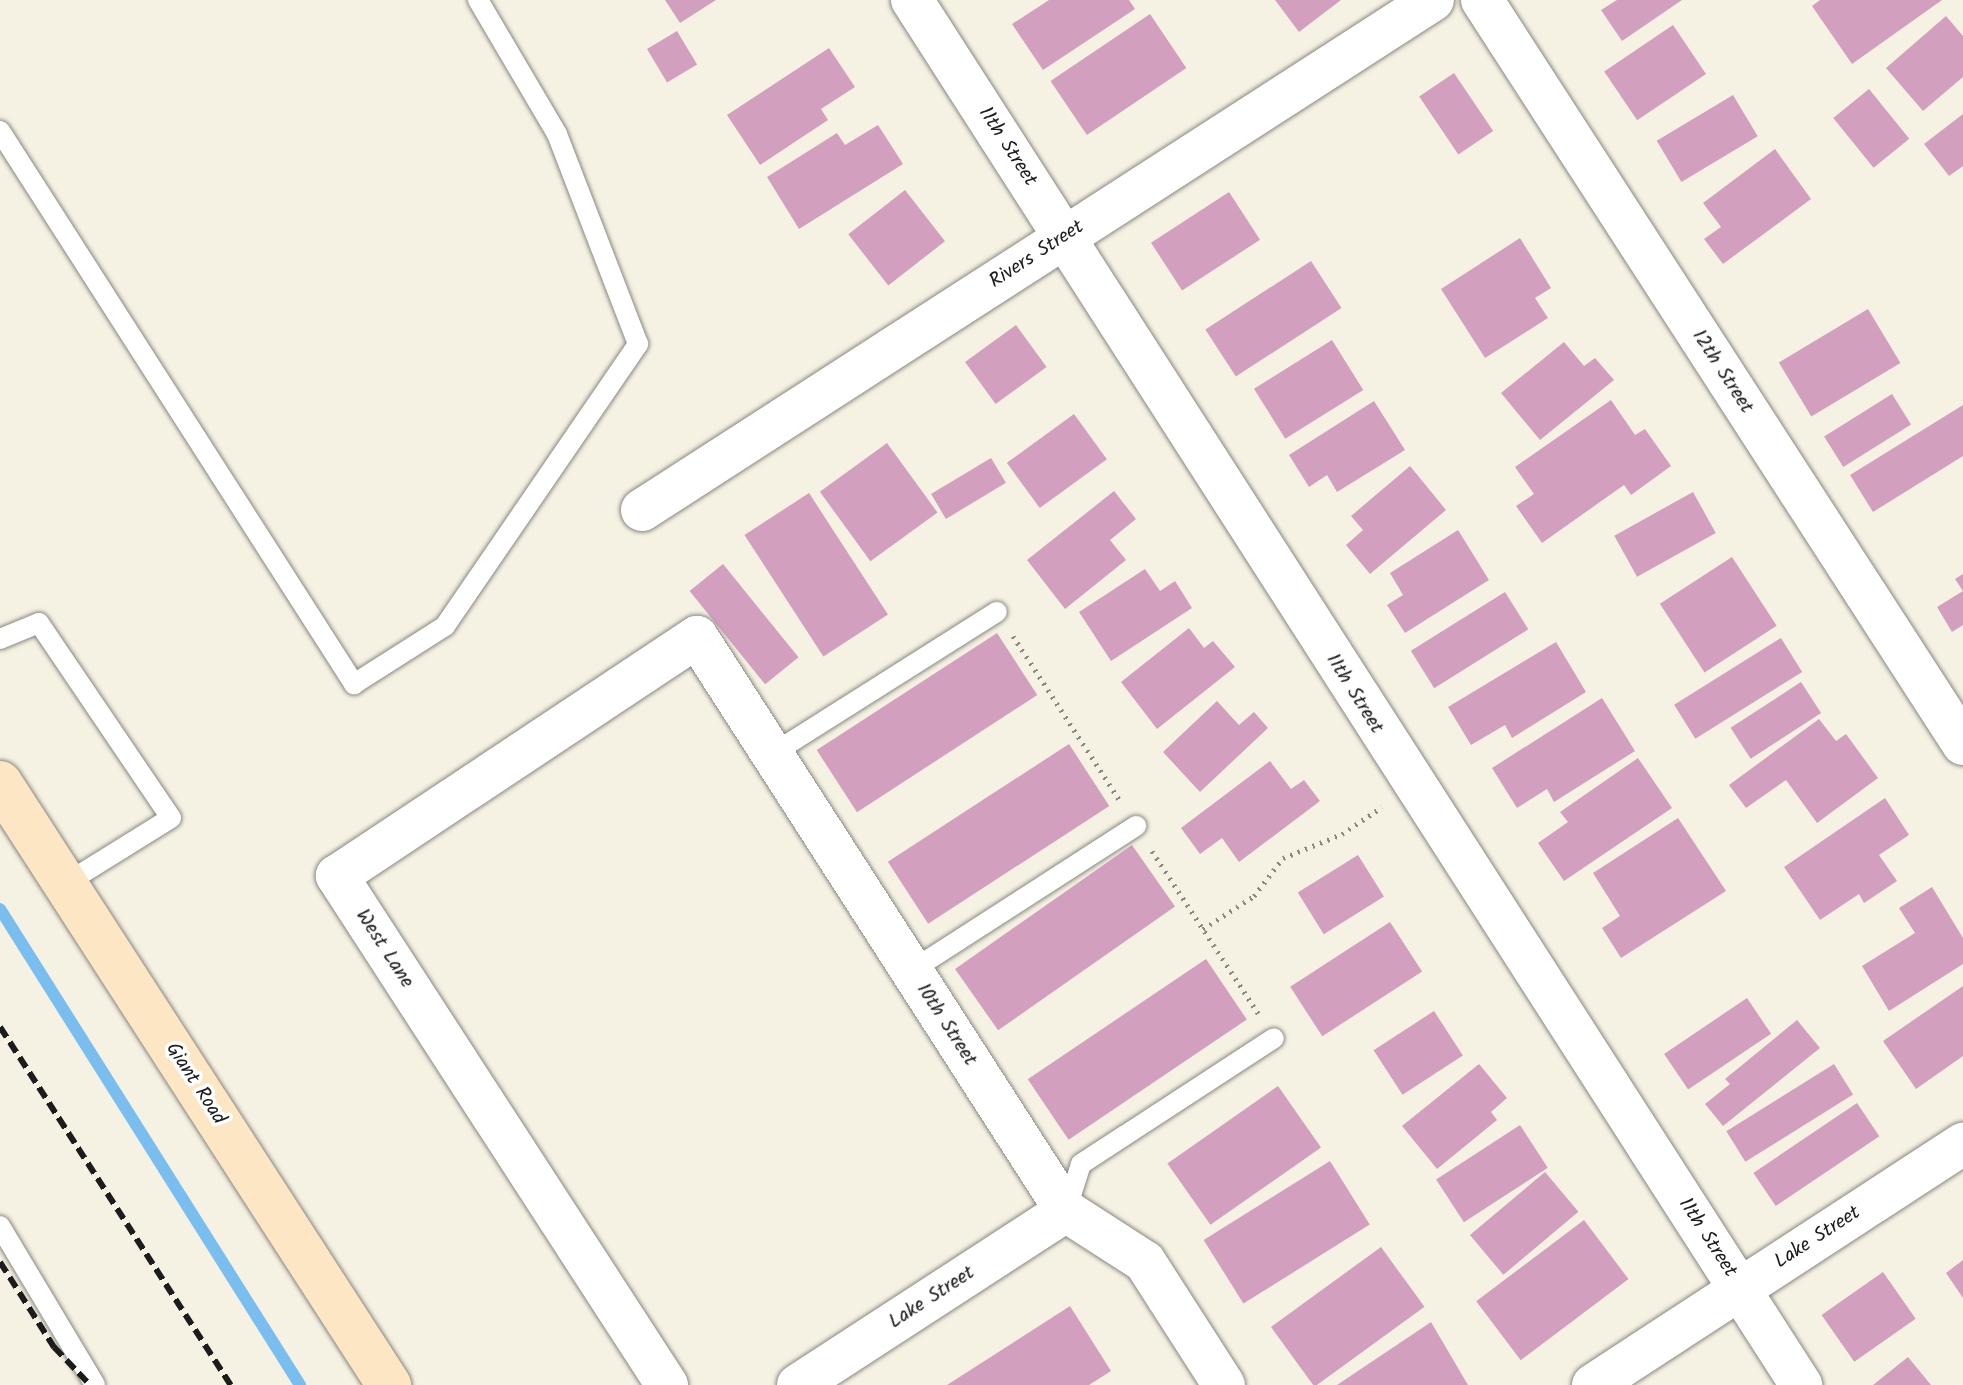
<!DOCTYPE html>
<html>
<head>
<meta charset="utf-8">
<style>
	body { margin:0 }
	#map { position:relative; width:1963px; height:1385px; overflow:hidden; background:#f6f2e3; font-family:Kalam,sans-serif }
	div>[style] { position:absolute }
	.stream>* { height:12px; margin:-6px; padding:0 6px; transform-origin:6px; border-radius:6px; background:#7abef0 }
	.building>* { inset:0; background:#d39fbe; transform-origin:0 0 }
	.path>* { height:5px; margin-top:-2.5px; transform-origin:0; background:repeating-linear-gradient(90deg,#898780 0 2px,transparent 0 8px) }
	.roads { filter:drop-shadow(0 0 2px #898780) drop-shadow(0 0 2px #898780) }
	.lane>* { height:20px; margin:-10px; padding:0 10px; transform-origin:10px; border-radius:10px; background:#fff }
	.street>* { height:42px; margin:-21px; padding:0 21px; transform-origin:21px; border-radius:21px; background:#fff }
	.secondary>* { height:44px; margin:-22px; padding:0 22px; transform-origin:22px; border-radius:22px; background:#fce6c4 }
	.rail>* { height:6px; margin-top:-3px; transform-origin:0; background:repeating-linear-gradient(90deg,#1c1c1c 0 12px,transparent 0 18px) }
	span { translate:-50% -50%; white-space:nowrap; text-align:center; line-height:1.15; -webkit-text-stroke:7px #fff; paint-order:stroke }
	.street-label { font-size:20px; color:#1c1c1c }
</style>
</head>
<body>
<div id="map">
	<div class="stream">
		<i style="left:0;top:909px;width:563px;rotate:57.78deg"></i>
	</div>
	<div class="building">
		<i style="clip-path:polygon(665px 0,716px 0,680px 23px)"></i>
		<i style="clip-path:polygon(1049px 0,1129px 0,1135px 9px,1043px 70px,1012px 24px)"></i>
		<i style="clip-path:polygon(1275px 0,1341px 0,1299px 32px)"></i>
		<i style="clip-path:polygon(1617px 0,1682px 0,1622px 41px,1601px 10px)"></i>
		<i style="clip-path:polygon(1820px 0,1942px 0,1852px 64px,1812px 6px)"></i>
		<i style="left:1150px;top:14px;width:65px;height:120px;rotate:56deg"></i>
		<i style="clip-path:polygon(1946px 16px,1963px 36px,1963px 77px,1923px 111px,1886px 68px)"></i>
		<i style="left:1673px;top:25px;width:59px;height:83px;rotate:56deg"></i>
		<i style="left:677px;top:31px;width:39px;height:35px;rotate:59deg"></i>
		<i style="clip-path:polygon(829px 48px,855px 87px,821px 109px,828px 120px,760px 165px,727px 115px)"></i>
		<i style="left:1454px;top:73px;width:70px;height:42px;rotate:56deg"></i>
		<i style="left:1869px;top:89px;width:64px;height:46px;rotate:51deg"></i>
		<i style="left:1733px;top:95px;width:48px;height:89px;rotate:59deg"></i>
		<i style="clip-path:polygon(1963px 114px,1963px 166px,1949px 176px,1924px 144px)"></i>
		<i style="clip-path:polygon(878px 125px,903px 164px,799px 229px,767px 177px,837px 133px,845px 145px)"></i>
		<i style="clip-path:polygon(1775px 149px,1811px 199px,1723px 264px,1704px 239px,1721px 227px,1703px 203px)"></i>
		<i style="left:905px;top:190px;width:65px;height:72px;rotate:52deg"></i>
		<i style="left:1229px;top:192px;width:57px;height:93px;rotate:57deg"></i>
		<i style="clip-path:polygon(1520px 238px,1551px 288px,1535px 298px,1548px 318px,1485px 358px,1441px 289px)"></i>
		<i style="left:1311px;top:261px;width:56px;height:126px;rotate:57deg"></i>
		<i style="left:1868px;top:309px;width:63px;height:104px;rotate:59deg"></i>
		<i style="left:1016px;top:325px;width:52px;height:63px;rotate:54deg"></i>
		<i style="left:1332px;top:340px;width:59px;height:92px;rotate:58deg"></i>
		<i style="clip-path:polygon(1564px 342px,1584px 366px,1595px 358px,1614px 380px,1540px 440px,1501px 393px)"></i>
		<i style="left:1892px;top:394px;width:36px;height:80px;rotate:58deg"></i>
		<i style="clip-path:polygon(1611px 400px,1635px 435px,1645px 429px,1671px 466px,1631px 495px,1624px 485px,1542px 543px,1516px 506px,1534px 494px,1515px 467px)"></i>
		<i style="clip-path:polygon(1374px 401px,1405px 450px,1337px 492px,1327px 475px,1309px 487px,1289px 455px)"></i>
		<i style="clip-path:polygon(1963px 405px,1963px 456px,1873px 512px,1850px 475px)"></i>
		<i style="left:1074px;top:414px;width:56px;height:83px;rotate:54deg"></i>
		<i style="left:887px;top:443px;width:86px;height:83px;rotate:54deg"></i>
		<i style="left:991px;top:458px;width:29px;height:70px;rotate:59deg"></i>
		<i style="clip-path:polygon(1410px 466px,1446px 510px,1370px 574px,1346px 545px,1363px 530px,1351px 516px)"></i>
		<i style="clip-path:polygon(1114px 491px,1136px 519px,1110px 540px,1126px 560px,1065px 609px,1027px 560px)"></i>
		<i style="left:1693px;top:492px;width:47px;height:90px;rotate:61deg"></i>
		<i style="left:809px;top:493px;width:145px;height:77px;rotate:57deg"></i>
		<i style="clip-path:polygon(1458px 530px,1489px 580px,1405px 633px,1387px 605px,1403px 595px,1390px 573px)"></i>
		<i style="left:1732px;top:557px;width:82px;height:86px;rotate:57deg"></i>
		<i style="left:723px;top:564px;width:120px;height:43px;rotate:51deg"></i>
		<i style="clip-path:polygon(1145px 569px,1160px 591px,1175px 581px,1192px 608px,1111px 661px,1079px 612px)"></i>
		<i style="clip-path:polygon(1963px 574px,1963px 591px,1955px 579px)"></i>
		<i style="clip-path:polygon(1963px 591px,1963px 625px,1952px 632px,1937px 607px)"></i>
		<i style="left:1505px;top:592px;width:44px;height:111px;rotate:58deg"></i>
		<i style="clip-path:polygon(1189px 628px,1204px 648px,1213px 641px,1235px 667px,1157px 729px,1121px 682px)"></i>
		<i style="left:997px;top:633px;width:74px;height:215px;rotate:57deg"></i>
		<i style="left:1781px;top:638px;width:40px;height:126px;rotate:58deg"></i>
		<i style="clip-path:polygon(1556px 642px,1586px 692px,1512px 738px,1505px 725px,1471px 745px,1448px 707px)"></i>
		<i style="left:1801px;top:682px;width:37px;height:84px;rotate:57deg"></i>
		<i style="clip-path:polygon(1602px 698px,1635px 751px,1554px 802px,1547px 789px,1517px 808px,1492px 768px)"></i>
		<i style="clip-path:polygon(1217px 701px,1239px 725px,1254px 712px,1268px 728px,1200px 792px,1163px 752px)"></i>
		<i style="clip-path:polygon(1819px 719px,1836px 741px,1846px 734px,1878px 778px,1817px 823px,1786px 780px,1746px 808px,1729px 785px)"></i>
		<i style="left:1069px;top:744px;width:74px;height:216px;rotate:57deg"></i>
		<i style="clip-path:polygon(1638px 758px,1672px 808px,1564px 881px,1538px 843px,1568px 822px,1560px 812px)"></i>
		<i style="clip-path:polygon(1270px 761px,1291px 789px,1304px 780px,1320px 801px,1239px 862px,1222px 838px,1200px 854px,1181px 828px)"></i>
		<i style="clip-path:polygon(1885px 798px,1909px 835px,1879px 855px,1897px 881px,1864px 903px,1859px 894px,1820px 920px,1784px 867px)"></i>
		<i style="clip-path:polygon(1678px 818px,1726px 891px,1621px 958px,1602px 928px,1620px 916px,1593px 873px)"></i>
		<i style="left:1132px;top:845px;width:75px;height:216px;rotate:55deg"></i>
		<i style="left:1358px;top:855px;width:49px;height:71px;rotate:58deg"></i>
		<i style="clip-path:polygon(1932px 887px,1963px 938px,1963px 964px,1889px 1011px,1862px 966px,1915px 933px,1899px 908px)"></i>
		<i style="left:1390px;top:922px;width:59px;height:119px;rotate:57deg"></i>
		<i style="left:1206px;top:959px;width:73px;height:215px;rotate:56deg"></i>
		<i style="clip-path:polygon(1963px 986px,1963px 1056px,1916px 1089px,1883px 1041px)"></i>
		<i style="left:1747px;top:998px;width:43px;height:100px;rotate:56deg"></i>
		<i style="left:1434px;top:1011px;width:53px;height:72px;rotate:57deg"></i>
		<i style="clip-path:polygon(1797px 1020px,1820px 1048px,1723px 1126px,1705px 1104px,1730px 1084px,1725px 1079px)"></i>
		<i style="clip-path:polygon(1479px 1064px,1507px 1098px,1491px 1112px,1497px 1120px,1437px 1169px,1402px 1126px)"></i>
		<i style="left:1834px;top:1064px;width:36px;height:127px;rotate:58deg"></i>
		<i style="left:1278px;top:1086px;width:75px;height:135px;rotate:55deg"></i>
		<i style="left:1857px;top:1103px;width:40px;height:125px;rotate:56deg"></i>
		<i style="left:1520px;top:1125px;width:51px;height:100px;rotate:57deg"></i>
		<i style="left:1330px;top:1161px;width:75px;height:149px;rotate:58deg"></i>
		<i style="left:1545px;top:1172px;width:52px;height:98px;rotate:50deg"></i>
		<i style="left:1584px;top:1220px;width:74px;height:135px;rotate:53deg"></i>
		<i style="left:1381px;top:1247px;width:74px;height:136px;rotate:54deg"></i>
		<i style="clip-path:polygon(1963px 1260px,1963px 1298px,1946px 1273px)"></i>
		<i style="left:1883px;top:1272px;width:57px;height:75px;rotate:55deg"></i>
		<i style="clip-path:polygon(1070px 1306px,1111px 1371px,1089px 1385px,947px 1385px)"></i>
		<i style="clip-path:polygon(1431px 1322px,1468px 1385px,1337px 1385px)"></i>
		<i style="clip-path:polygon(1908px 1357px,1931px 1385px,1873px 1385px)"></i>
	</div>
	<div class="path">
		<i style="left:1013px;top:636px;width:198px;rotate:57deg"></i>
		<i style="left:1152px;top:851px;width:194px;rotate:56.8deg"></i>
		<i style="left:1203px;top:929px;width:61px;rotate:-32.9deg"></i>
		<i style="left:1254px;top:896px;width:48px;rotate:-52.7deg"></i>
		<i style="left:1283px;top:858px;width:64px;rotate:-22.1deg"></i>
		<i style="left:1342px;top:834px;width:48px;rotate:-34deg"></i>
	</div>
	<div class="roads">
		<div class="lane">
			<i style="left:0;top:131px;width:657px;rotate:57.37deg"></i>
			<i style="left:354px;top:684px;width:108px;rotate:-32.5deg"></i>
			<i style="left:445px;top:626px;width:342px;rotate:-55.6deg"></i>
			<i style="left:638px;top:344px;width:225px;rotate:-111.1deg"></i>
			<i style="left:557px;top:134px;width:156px;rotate:-120.5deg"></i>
			<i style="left:0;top:639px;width:42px;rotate:-22.3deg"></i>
			<i style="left:39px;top:623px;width:235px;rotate:55.9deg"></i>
			<i style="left:171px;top:818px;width:125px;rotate:148.1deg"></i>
			<i style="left:772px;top:754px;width:266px;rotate:-32.3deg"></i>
			<i style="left:911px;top:971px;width:268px;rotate:-32.8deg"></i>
			<i style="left:1066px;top:1211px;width:49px;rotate:-72.3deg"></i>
			<i style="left:1081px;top:1164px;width:230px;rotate:-33.1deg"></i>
			<i style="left:0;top:1226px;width:185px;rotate:59.1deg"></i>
		</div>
		<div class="street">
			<i style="left:912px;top:0;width:1646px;rotate:57.3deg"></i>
			<i style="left:1482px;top:0;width:886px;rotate:57.12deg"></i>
			<i style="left:642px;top:510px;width:941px;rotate:-32.81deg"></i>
			<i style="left:667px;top:1385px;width:607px;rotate:-122.96deg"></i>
			<i style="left:337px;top:876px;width:432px;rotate:-33.6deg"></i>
			<i style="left:697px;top:637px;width:682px;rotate:57.26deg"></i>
			<i style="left:1066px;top:1211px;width:94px;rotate:32.8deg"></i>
			<i style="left:1145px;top:1262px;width:146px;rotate:57.3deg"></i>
			<i style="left:798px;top:1385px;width:320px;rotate:-33deg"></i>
			<i style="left:1593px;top:1385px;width:442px;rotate:-33.1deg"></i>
		</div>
		<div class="secondary">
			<i style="left:0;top:783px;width:717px;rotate:57.13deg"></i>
		</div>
	</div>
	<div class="rail">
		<i style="left:0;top:1027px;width:426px;rotate:57.2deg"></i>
		<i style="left:0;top:1262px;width:101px;rotate:57.6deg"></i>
		<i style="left:54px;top:1347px;width:52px;rotate:46.5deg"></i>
	</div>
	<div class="street-label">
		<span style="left:1007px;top:147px;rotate:57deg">11th Street</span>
		<span style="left:1037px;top:255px;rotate:-33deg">Rivers Street</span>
		<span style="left:1722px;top:372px;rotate:57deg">12th Street</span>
		<span style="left:1354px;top:694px;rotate:58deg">11th Street</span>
		<span style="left:384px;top:949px;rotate:57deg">West Lane</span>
		<span style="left:946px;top:1025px;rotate:57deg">10th Street</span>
		<span style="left:195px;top:1084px;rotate:57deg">Giant Road</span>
		<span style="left:1707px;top:1238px;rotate:57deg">11th Street</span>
		<span style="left:1818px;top:1238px;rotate:-33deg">Lake Street</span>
		<span style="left:932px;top:1298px;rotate:-33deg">Lake Street</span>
	</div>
</div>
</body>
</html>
